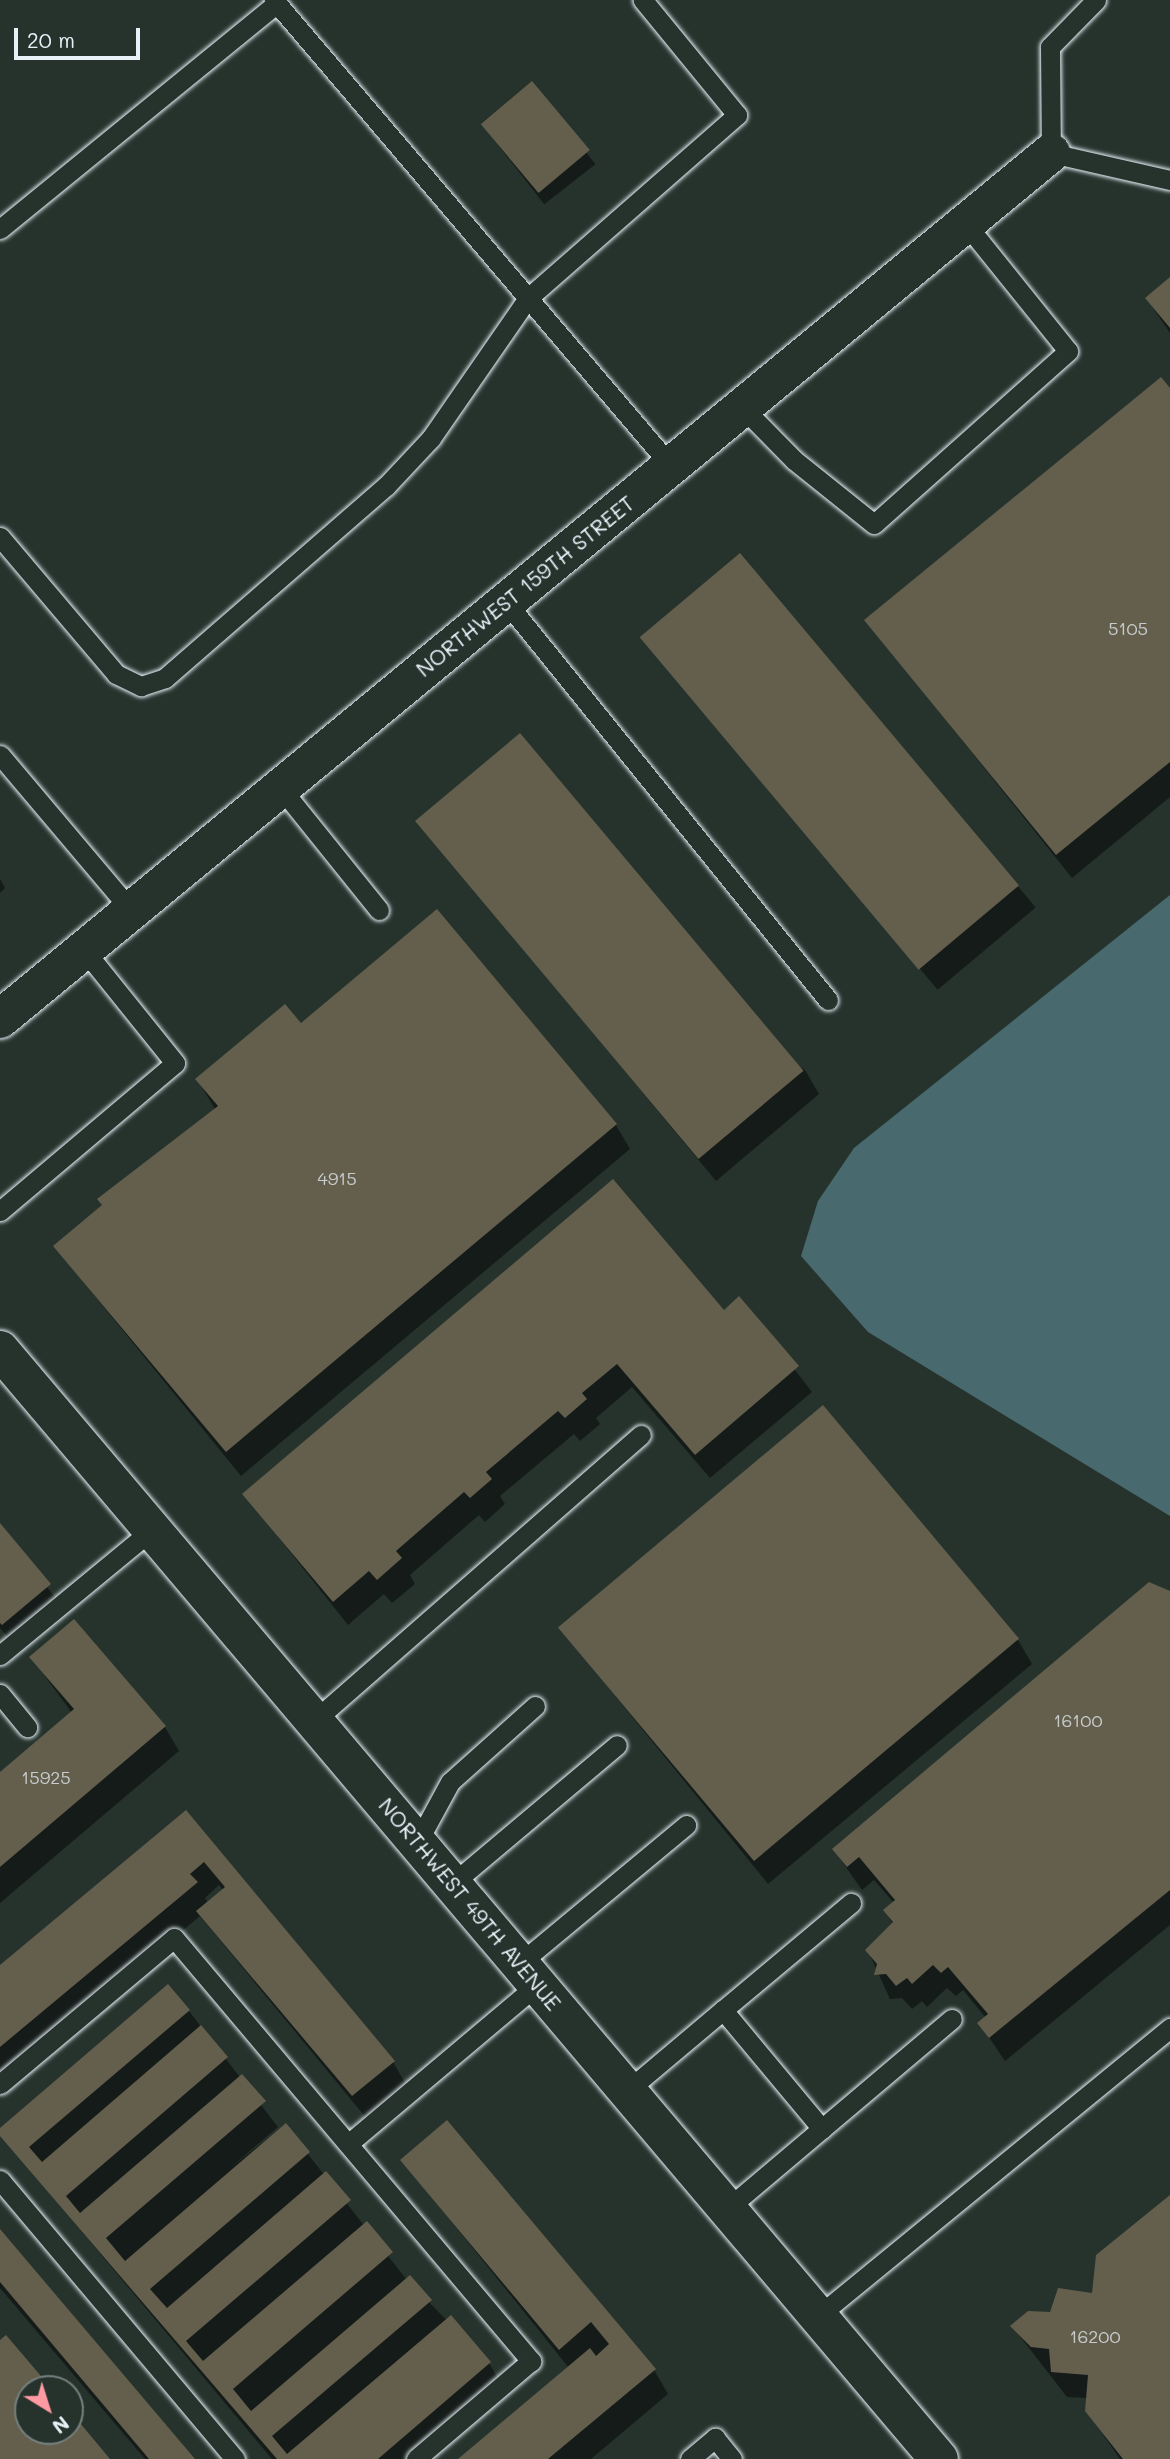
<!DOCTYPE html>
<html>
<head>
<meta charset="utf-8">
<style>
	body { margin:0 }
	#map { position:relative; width:1170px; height:2459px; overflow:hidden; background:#26332d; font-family:Mali,sans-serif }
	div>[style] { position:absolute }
	.water>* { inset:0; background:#486a6e }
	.shadow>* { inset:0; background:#0007; transform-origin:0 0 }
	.building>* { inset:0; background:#645f4d; transform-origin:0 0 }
	.roads { filter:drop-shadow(0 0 2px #e8f1f8) drop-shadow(0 0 2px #e8f1f8) }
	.service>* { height:19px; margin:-9.5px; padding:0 9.5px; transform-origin:9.5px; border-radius:9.5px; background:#26332d }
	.minor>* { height:38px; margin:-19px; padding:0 19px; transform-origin:19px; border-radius:19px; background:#26332d }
	.tertiary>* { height:38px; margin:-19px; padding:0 19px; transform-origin:19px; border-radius:19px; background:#26332d }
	span { translate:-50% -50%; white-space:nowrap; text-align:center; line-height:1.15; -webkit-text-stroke:7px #26332d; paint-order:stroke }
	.number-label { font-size:18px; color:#c7cccd }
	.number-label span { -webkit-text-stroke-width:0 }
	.street-label { font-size:21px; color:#e8f1f8 }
	.north { position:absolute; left:14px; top:2375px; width:70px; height:70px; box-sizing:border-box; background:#26332d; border:2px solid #747f7e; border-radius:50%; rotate:142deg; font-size:19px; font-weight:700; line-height:28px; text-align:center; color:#e8f1f8 }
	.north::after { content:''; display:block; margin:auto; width:24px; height:32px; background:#ff9aa2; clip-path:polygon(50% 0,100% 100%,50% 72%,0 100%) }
	.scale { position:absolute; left:14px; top:28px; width:126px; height:32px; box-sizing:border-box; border:4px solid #e8f1f8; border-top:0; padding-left:9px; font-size:21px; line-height:24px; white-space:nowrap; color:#e8f1f8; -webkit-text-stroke:5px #26332d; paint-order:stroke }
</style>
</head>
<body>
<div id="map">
	<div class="water">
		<i style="clip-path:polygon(1170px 895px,1170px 1516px,868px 1332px,801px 1256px,818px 1201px,854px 1148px)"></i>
	</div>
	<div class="shadow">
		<i style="left:532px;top:83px;width:103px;height:65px;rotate:52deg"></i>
		<i style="clip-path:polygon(1170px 279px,1170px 333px,1147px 299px)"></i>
		<i style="clip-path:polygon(1170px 391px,1170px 797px,1072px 878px,866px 620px)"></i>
		<i style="left:740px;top:555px;width:460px;height:128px;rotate:50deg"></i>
		<i style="clip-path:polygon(418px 822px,805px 1070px,819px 1094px,716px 1181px)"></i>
		<i style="clip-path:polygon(0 879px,5px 888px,0 893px)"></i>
		<i style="clip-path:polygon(301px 1026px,616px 1125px,630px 1149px,241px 1476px,55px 1247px,215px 1109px,197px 1079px)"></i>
		<i style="clip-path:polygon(739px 1298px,812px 1392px,710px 1478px,632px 1387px,596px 1418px,600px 1424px,580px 1441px,574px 1434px,500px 1496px,505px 1504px,485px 1522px,479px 1515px,410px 1575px,415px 1584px,392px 1603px,384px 1594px,348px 1625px,244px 1494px,724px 1312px)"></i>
		<i style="clip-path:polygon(0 1526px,64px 1609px,17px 1648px,0 1628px)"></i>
		<i style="clip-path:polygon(1170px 1593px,1170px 1925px,1005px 2061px,980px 2024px,986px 2018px,963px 1990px,956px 1996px,947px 1988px,927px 2007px,922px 2001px,912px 2009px,902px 1998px,890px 1999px,868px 1951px,893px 1924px,885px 1911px,894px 1903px,874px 1880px,862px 1890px,834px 1850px)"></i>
		<i style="clip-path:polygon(560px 1628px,1018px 1640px,1032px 1664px,768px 1884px)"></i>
		<i style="clip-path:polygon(31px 1657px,165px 1727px,179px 1751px,0 1903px,0 1774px,72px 1713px)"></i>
		<i style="clip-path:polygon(evenodd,185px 1813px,393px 2062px,407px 2086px,367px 2119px,200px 1916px,0 2083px,0 1967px,185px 1813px,219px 1885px,223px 1890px,208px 1903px,205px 1898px,219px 1885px)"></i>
		<i style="clip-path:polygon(189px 2011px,278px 2127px,229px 2169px,285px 2125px,407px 2280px,489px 2363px,503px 2387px,420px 2459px,272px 2459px,0 2134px)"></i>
		<i style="clip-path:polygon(402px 2160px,654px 2370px,668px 2394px,591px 2459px,461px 2459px,569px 2368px)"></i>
		<i style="clip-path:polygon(1170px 2198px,1170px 2459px,1120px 2459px,1086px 2410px,1088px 2398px,1067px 2397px,1012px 2326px,1094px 2295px)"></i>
		<i style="clip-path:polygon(0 2231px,193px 2459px,145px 2459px,0 2288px)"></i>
	</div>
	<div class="building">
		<i style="left:532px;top:81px;width:90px;height:67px;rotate:50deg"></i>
		<i style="clip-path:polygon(1170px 277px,1170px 328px,1145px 298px)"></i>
		<i style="clip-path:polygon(1161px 377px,1170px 388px,1170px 762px,1056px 855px,864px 620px)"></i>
		<i style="left:740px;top:553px;width:434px;height:131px;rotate:50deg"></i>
		<i style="left:520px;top:733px;width:441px;height:137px;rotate:50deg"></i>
		<i style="clip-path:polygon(437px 909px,617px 1124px,226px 1452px,53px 1246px,102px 1205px,97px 1199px,218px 1106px,195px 1079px,285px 1004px,301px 1023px)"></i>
		<i style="clip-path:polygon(613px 1179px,724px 1310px,739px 1296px,799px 1366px,695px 1455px,617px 1364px,582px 1393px,587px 1399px,565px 1418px,558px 1411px,486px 1472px,492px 1479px,470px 1498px,464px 1492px,396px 1551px,402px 1558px,377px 1580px,369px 1571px,333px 1602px,242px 1494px)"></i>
		<i style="left:823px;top:1405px;width:305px;height:346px;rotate:50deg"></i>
		<i style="clip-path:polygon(0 1523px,51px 1584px,2px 1625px,0 1623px)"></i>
		<i style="clip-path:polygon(1149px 1582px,1170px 1591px,1170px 1890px,989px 2038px,977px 2023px,988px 2014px,948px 1967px,941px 1973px,933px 1965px,912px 1984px,907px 1978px,896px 1986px,886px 1974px,874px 1975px,877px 1964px,865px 1950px,893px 1922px,883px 1910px,895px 1900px,859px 1857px,847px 1867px,832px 1849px)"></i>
		<i style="clip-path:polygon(74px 1619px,166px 1726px,0 1867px,0 1772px,74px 1709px,29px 1657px)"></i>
		<i style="clip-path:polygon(186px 1810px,395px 2061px,352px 2096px,196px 1911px,225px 1887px,204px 1862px,190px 1874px,198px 1882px,0 2047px,0 1965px)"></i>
		<i style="clip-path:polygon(168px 1984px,190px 2010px,29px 2147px,42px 2162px,201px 2025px,228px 2057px,66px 2196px,80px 2213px,242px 2074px,266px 2101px,106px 2238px,125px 2261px,286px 2123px,310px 2152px,150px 2289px,167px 2308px,326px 2171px,351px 2200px,186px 2341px,203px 2361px,367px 2221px,393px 2252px,233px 2389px,251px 2411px,410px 2275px,432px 2300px,272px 2436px,287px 2454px,451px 2315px,491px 2362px,378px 2459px,277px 2459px,0 2136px,0 2128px)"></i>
		<i style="clip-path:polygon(447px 2120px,656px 2369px,548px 2459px,458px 2459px,590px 2348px,596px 2356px,609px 2344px,591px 2322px,559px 2350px,400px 2160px)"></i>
		<i style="clip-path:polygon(1170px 2195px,1170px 2459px,1123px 2459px,1085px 2411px,1088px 2375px,1051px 2372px,1049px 2349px,1031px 2347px,1010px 2326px,1028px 2311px,1050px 2312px,1058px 2288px,1092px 2293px,1096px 2255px)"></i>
		<i style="clip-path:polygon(0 2229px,195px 2459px,149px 2459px,0 2282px)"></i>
		<i style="clip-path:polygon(6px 2335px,52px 2389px,28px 2389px,28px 2431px,70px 2431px,70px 2411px,110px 2459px,0 2459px,0 2340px)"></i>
	</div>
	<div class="roads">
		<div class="service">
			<i style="left:274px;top:0;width:612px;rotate:49.57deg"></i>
			<i style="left:1096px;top:0;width:66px;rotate:134.4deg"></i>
			<i style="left:1050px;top:47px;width:106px;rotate:89.5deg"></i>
			<i style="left:1051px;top:153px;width:122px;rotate:12.8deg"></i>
			<i style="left:0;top:229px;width:357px;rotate:-39.2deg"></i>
			<i style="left:742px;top:407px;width:74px;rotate:45.5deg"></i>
			<i style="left:794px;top:460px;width:102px;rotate:38.7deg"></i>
			<i style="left:874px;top:524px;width:260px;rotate:-41.7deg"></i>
			<i style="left:1068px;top:351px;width:164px;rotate:-128.8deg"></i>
			<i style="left:0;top:537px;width:180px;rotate:49.7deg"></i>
			<i style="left:116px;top:674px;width:28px;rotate:26deg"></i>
			<i style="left:141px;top:686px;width:25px;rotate:-18deg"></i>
			<i style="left:165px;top:678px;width:293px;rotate:-41deg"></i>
			<i style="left:386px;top:486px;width:66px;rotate:-46.8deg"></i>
			<i style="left:431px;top:438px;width:170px;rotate:-55.3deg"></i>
			<i style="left:528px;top:298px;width:278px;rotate:-41.2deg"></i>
			<i style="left:737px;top:115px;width:149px;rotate:-129.3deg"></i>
			<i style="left:506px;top:602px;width:512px;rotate:51.03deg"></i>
			<i style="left:0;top:755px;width:203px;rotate:49.8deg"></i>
			<i style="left:280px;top:787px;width:158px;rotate:51.2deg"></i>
			<i style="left:0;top:1211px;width:229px;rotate:-40.2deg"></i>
			<i style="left:175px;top:1063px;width:145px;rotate:-128.8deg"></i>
			<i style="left:0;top:1655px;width:200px;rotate:-39.5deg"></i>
			<i style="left:0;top:1694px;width:43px;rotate:50.7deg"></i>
			<i style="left:315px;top:1720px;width:433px;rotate:-41.2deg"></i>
			<i style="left:418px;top:1841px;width:67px;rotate:-61.5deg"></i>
			<i style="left:450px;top:1782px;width:114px;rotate:-41.8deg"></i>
			<i style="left:453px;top:1883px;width:214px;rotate:-40.1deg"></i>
			<i style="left:520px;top:1963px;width:216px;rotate:-39.7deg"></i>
			<i style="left:0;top:2084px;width:227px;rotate:-40deg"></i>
			<i style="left:174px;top:1938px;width:554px;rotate:49.84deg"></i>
			<i style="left:531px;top:2361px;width:151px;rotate:139.6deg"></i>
			<i style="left:628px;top:2090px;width:124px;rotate:-40.1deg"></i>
			<i style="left:822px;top:2129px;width:155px;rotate:-129.8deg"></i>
			<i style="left:723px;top:2010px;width:167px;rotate:-39.9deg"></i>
			<i style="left:348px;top:2144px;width:248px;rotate:-40.1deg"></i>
			<i style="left:0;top:2180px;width:365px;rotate:49.9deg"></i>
			<i style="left:728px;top:2208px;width:293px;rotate:-40.2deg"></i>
			<i style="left:818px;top:2316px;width:455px;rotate:-39.3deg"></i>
			<i style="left:690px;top:2459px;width:33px;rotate:-40deg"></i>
			<i style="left:715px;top:2438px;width:27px;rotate:51deg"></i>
		</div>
		<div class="minor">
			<i style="left:0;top:1019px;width:1362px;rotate:-39.49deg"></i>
		</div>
		<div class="tertiary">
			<i style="left:0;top:1350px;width:1453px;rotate:49.75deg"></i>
		</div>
	</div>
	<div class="number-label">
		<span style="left:1128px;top:628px">5105</span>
		<span style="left:337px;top:1178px">4915</span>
		<span style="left:1078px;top:1720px">16100</span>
		<span style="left:46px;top:1777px">15925</span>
		<span style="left:1095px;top:2336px">16200</span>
	</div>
	<div class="street-label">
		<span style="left:525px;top:586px;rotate:-39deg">NORTHWEST 159TH STREET</span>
		<span style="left:470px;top:1904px;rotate:50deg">NORTHWEST 49TH AVENUE</span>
	</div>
	<div class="north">N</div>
	<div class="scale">20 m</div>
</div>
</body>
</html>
